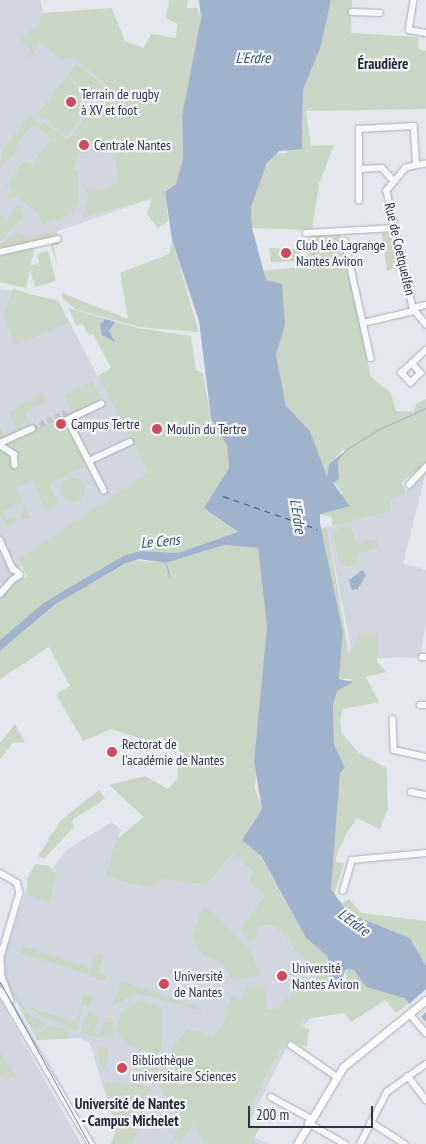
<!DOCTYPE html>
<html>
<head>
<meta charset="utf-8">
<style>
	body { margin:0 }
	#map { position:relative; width:426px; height:1144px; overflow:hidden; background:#e4e7ec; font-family:"PT Sans Narrow",sans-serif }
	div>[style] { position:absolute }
	.built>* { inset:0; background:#d2d6de }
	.green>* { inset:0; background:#c9d6c5; transform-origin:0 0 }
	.round { border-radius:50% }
	.water>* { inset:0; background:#9fb4cc }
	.pier>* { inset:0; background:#e4e7ec }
	.stream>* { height:1px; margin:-0.5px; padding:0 0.5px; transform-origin:0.5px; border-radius:0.5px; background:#9fb4cc }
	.ferry>* { height:1px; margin-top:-0.5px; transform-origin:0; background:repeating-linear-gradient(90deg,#34527a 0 6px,transparent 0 11px) }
	.minor-tunnel>* { height:5.5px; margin-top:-2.75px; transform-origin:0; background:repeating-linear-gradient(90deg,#bfc3cb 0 5.5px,transparent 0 8.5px) }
	.roads { filter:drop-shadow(0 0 1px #a9aeb7) drop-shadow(0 0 1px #a9aeb7) }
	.minor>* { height:5.5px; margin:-2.75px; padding:0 2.75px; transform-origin:2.75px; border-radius:2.75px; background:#f7f8fa }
	.major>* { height:7px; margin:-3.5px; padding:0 3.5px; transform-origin:3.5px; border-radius:3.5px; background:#fff }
	.tram>* { height:1px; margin:-0.5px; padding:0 0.5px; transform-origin:0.5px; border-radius:0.5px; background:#7d8696 }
	.dots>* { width:14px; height:14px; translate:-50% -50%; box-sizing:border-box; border:2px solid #f4f6f9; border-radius:50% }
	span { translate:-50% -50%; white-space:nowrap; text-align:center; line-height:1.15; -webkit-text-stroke:4.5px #f4f6f9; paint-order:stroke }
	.poi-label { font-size:14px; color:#2b3445 }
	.left { translate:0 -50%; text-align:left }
	.street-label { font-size:14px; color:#2b3445 }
	.water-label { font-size:15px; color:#34527a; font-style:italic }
	.neighbourhood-label { font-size:15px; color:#1d2536; font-weight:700 }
	.scale { position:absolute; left:248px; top:1106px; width:125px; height:22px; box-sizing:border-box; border:2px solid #2b3445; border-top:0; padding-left:6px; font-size:15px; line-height:18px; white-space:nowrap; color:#2b3445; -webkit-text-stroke:4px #f4f6f9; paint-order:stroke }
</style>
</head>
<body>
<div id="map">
	<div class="built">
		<i style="clip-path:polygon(0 0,40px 0,45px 19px,84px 21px,159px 196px,49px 234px,49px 238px,0 248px)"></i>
		<i style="clip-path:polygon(0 289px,58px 300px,148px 473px,18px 559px,21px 566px,0 590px)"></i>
		<i style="clip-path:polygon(426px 471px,403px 563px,426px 570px,426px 624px,420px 657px,349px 659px,350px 643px,327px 527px,392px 511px,390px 501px,415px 485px)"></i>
		<i style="clip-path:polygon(112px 822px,121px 830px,117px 839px,163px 879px,206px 885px,232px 854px,241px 859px,253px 871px,248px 882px,266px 895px,255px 934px,258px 926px,275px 925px,285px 933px,329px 994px,287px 1047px,244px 1133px,269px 1144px,116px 1144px,116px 1129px,90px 1044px,80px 1038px,37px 1040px,5px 981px,3px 961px,27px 887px,51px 871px,66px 850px)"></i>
		<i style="clip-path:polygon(0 1000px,46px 1082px,81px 1144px,0 1144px)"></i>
	</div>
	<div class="green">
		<i style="clip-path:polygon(169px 0,188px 0,187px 8px,197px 8px,201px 18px,182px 116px,183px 158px,176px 184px,165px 192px,168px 221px,158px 228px,147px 214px,151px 199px,82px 218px,89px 198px,85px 188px,102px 190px,119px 182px,113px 145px,79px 155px,72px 170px,78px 172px,79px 203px,72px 214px,42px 224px,39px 214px,15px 196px,11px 200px,7px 196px,12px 189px,6px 185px,23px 162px,32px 164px,51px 139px,38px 128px,43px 121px,68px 140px,109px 86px,73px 58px,60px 59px,41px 43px,27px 60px,30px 49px,19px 39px,39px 25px,42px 13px,112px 8px,125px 41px,144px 48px,151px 34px,176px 38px,177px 23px,166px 18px)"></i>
		<i style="clip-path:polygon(331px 0,352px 0,351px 33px,418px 37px,419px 49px,426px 51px,426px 109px,306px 111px,311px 146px,334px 145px,319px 184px,312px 230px,252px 228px,251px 207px,262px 174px,274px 154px,286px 153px,303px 129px,303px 90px,321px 46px)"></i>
		<i style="left:76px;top:64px;width:36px;height:63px;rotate:37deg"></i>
		<i style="clip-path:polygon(30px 114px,39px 124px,36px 129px,31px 126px,15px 147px,18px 150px,0 167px,2px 152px)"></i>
		<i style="clip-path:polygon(18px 204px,25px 215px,0 241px,0 214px,7px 219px)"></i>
		<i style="clip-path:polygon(57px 231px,59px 245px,53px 245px,59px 271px,49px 238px,36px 240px,26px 288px,0 282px,0 244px,16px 232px,26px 237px)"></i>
		<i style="clip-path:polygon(340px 232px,371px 377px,391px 393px,396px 411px,414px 412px,416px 404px,426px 399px,426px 464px,401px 483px,406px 491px,390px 501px,392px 511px,332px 526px,332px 517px,320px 514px,343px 493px,333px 482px,339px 479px,338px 461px,345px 454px,344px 449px,329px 464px,327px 478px,310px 436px,286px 406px,276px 355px,285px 325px,262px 271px,298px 267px,310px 252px,309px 235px)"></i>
		<i style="clip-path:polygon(382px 233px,394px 234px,400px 264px,397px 268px,387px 271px)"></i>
		<i style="clip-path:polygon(172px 240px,199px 332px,139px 327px,77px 310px,63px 299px,62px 293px,128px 319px,120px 273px,169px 254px)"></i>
		<i style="clip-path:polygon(300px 242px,302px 261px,271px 262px,269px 248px,295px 249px)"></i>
		<i style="clip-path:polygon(48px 251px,56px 281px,35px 287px,29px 266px,39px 263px,37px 254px)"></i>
		<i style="clip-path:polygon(13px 289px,58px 302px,68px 323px,15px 345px,4px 313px)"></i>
		<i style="clip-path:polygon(68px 308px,137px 328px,191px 336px,196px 370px,203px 373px,211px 418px,227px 444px,229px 468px,205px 508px,238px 532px,178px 553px,140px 551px,123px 556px,63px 592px,0 640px,0 599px,12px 584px,27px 576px,18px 559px,148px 473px,98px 376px,111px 368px,93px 334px,89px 336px,83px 324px,76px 325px)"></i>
		<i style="left:92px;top:381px;width:22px;height:32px;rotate:63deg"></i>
		<i style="clip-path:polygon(43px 392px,47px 401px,25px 412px,31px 426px,35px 429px,62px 416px,87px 461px,83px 467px,49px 484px,58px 504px,46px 511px,32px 480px,15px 488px,31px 518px,22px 520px,19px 515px,25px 512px,20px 502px,2px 511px,7px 520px,14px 517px,17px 522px,7px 527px,0 514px,0 427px,4px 435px,17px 429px,9px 413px)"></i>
		<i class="round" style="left:61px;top:478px;width:24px;height:24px"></i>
		<i style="clip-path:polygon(349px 523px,357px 544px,376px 539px,379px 548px,359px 553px,356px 564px,348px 567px,339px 562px,333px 535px,340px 526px,350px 527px)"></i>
		<i style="clip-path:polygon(327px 527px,349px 655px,359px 634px,378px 633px,377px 662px,387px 672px,366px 677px,379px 702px,343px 709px,340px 719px,341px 732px,359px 753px,387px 768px,388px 809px,380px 829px,357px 818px,346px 834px,336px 857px,336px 862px,344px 863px,334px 895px,331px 889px,336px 814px,340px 773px,345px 768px,334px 744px,333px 704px,336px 691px,352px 679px,339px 679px,343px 632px,321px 529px)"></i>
		<i style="clip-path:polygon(225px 545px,258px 548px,267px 627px,255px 788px,262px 809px,250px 827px,256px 849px,306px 938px,327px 956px,332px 980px,346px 985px,346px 969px,354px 970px,374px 989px,394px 992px,409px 1003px,396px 1013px,385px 1000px,351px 1022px,344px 1013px,301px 1020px,300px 1026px,309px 1029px,307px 1047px,291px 1041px,278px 1051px,254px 1101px,250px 1125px,260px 1127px,253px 1141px,259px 1144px,204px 1144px,195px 1124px,179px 1142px,173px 1139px,184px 1105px,176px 1098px,165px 1097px,159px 1084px,165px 1061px,176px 1057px,170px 1050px,188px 1029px,213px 1036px,223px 1026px,231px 995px,240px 1000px,247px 986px,264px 985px,267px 1009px,277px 1009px,300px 984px,317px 975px,275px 925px,258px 926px,255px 940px,249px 941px,240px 929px,265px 895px,248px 882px,253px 871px,232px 854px,206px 885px,163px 879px,148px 888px,106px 876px,117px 839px,144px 817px,109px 785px,145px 776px,168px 789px,177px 779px,180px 751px,111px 729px,83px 741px,56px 694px,70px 686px,49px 647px,0 679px,0 651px,66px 597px,133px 560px,165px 563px)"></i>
		<i style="clip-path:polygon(15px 724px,25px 742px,12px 743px,0 760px,0 743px)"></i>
		<i style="clip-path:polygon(99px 790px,105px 798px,101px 802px,72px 820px,74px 827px,44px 859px,38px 856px,61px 820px)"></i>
		<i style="clip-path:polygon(35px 864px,49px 866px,56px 875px,49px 902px,29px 896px,27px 879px)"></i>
		<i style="clip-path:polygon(349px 899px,361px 913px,426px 921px,426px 966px,410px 938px,348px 913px,341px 904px)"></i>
		<i style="clip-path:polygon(204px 905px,252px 953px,260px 976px,232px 980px,223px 963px,203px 956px,192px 937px)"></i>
		<i style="left:23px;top:946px;width:70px;height:7px;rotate:18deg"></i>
		<i style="clip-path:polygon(97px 953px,104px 955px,98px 973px,107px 976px,104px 981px,89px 976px)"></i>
		<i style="clip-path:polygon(4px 973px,26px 1012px,48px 1025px,38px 1030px,28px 1024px)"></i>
		<i style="clip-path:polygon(122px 981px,202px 1008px,201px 1011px,137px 993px,111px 1007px)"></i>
		<i style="clip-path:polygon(83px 995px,93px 998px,90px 1007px,83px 1005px,77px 1030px,44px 1018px,28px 1006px,72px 1022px,80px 1012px)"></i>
		<i style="clip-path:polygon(141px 1000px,162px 1009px,161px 1050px,156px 1055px,131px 1046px,117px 1032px,121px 1012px)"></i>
		<i style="clip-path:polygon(89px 1013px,99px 1017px,94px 1033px,100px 1035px,107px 1017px,112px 1018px,113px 1036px,96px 1037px,82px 1033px,81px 1024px)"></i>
		<i style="clip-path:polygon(52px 1026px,69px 1032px,67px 1039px,37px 1040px,36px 1034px)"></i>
		<i style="clip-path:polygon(97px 1047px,109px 1048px,105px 1068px,109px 1073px,101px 1067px)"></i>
		<i style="clip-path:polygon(0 1053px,16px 1075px,4px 1080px,0 1075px)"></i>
		<i class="round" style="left:136px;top:1061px;width:22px;height:22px"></i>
		<i style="clip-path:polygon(135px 1080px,151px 1089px,135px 1140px,133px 1144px,111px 1144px,116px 1129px,104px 1082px,133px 1085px)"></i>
	</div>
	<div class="water">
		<i style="clip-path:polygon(199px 0,331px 0,321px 46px,303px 90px,302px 149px,279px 151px,267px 163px,251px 207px,252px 228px,266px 280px,282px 284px,285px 325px,276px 355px,286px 406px,310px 431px,327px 477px,329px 464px,349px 448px,338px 461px,339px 479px,333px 483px,350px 506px,320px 514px,320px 523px,343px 632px,339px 679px,353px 682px,337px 691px,333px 704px,334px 744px,345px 768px,340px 773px,331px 889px,348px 913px,410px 938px,426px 966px,426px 1022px,404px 998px,366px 987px,354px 970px,346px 969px,343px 976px,347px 992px,333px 989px,328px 984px,331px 967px,327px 956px,306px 938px,261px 856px,242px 840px,262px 809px,254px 762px,267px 627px,258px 548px,225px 545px,165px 563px,139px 559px,126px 563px,56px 604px,0 651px,0 640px,45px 602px,123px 556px,140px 551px,178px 553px,238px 532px,204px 508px,229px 468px,227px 445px,211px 418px,199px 321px,172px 240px,165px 192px,176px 184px,183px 158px,182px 116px,201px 18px)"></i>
		<i style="clip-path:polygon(105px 319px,115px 322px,109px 331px,115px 342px,102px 335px,100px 324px)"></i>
		<i style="clip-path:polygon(362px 570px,366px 575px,358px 589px,352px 590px,349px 580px)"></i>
	</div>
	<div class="pier">
		<i style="clip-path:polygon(426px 989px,426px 1012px,420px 1018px,408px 1005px)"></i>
	</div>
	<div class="stream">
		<i style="left:347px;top:449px;width:36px;rotate:-32deg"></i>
		<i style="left:377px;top:430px;width:54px;rotate:-24.2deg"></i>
		<i style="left:166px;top:563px;width:16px;rotate:76deg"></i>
	</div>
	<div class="ferry">
		<i style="left:223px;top:496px;width:100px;rotate:19.3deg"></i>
	</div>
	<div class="minor-tunnel">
		<i style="left:32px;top:429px;width:37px;rotate:-26deg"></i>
		<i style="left:65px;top:413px;width:8px;rotate:67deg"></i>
	</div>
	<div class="roads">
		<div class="minor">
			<i style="left:414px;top:0;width:30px;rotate:99deg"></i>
			<i style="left:409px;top:30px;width:17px;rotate:10deg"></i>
			<i style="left:352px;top:12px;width:28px;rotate:2deg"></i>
			<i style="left:426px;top:164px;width:20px;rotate:169deg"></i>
			<i style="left:406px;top:168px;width:30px;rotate:130deg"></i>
			<i style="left:387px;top:191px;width:120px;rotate:77.5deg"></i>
			<i style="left:413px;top:308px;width:21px;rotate:51deg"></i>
			<i style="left:361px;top:169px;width:21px;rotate:-3deg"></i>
			<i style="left:382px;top:168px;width:16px;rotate:47deg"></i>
			<i style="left:359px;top:201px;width:72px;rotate:-90deg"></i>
			<i style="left:359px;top:129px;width:55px;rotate:-3.1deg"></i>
			<i style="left:414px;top:126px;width:39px;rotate:86deg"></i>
			<i style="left:306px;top:233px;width:89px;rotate:-3.2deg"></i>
			<i style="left:345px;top:241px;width:120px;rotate:77.5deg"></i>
			<i style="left:0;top:252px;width:59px;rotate:-12.6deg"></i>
			<i style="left:413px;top:308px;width:13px;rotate:-13deg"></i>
			<i style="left:363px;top:323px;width:52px;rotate:-13.2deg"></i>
			<i style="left:412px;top:363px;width:13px;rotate:48deg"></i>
			<i style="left:421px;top:373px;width:14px;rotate:135deg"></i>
			<i style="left:411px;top:383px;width:14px;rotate:-135deg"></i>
			<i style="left:401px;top:373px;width:15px;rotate:-42deg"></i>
			<i style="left:412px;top:363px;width:19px;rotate:-43deg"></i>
			<i style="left:102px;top:404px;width:38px;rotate:155deg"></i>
			<i style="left:68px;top:420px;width:46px;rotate:62.9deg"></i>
			<i style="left:89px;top:461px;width:45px;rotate:-24.9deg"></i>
			<i style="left:0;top:443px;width:35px;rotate:-24deg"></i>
			<i style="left:0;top:445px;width:17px;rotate:33deg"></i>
			<i style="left:14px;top:454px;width:11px;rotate:85deg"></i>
			<i style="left:89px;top:461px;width:33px;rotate:63deg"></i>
			<i style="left:409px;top:485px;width:25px;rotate:-47deg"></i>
			<i style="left:0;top:540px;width:32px;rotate:66deg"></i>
			<i style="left:12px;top:580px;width:9px;rotate:-32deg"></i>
			<i style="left:20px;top:575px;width:9px;rotate:-139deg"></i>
			<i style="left:0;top:594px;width:18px;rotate:-49deg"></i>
			<i style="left:422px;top:657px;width:4px"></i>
			<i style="left:420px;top:705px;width:6px"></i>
			<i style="left:393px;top:719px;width:31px;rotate:88deg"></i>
			<i style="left:394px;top:750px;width:33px;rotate:12deg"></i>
			<i style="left:411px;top:792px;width:15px;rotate:11deg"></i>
			<i style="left:0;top:873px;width:20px;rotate:30deg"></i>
			<i style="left:17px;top:883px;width:10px;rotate:73deg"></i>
			<i style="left:20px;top:893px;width:70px;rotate:106.6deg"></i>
			<i style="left:343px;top:891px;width:32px;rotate:-74deg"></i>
			<i style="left:352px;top:860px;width:74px;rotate:-5.4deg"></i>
			<i style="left:1px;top:957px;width:20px;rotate:87deg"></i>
			<i style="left:2px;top:977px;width:25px;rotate:69deg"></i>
			<i style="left:0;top:990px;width:179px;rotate:59.4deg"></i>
			<i style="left:410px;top:1014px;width:25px;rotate:50deg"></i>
			<i style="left:291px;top:1045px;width:55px;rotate:34.6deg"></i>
			<i style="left:408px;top:1076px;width:30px;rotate:53deg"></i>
			<i style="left:271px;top:1097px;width:44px;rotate:28.3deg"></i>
			<i style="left:371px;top:1122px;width:40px;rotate:32.9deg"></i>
			<i style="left:308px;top:1123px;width:43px;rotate:29.6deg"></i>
			<i style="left:360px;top:1144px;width:59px;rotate:-62.6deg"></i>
			<i style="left:387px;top:1092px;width:48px;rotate:-35.7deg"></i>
		</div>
		<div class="major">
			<i style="left:297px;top:1144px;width:90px;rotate:-59.1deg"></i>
			<i style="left:343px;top:1067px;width:107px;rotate:-38.9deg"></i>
		</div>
	</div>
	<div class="tram">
		<i style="left:0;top:982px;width:185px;rotate:61.2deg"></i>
	</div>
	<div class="dots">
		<i style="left:71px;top:102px;background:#d1495b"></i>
		<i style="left:84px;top:145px;background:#d1495b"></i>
		<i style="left:286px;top:253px;background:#d1495b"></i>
		<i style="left:61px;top:424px;background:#d1495b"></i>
		<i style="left:157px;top:429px;background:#d1495b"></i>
		<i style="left:112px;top:752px;background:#d1495b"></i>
		<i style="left:282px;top:976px;background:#d1495b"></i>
		<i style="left:164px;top:984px;background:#d1495b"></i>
		<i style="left:122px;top:1068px;background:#d1495b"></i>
	</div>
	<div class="poi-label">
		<span class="left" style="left:81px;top:102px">Terrain de rugby<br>à XV et foot</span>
		<span class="left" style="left:94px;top:145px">Centrale Nantes</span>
		<span class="left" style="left:296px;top:253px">Club Léo Lagrange<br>Nantes Aviron</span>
		<span class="left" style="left:71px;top:424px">Campus Tertre</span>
		<span class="left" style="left:167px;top:429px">Moulin du Tertre</span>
		<span class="left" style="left:122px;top:752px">Rectorat de<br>l'académie de Nantes</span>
		<span class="left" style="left:292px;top:976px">Université<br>Nantes Aviron</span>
		<span class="left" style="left:174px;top:984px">Université<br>de Nantes</span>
		<span class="left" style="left:132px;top:1068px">Bibliothèque<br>universitaire Sciences</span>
	</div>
	<div class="street-label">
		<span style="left:400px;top:249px;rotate:77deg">Rue de Coetquelfen</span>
	</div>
	<div class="water-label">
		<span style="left:253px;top:58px">L'Erdre</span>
		<span style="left:298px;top:516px;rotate:81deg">L'Erdre</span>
		<span style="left:160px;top:541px;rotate:-5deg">Le Cens</span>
		<span style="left:354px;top:922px;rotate:36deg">L'Erdre</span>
	</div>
	<div class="neighbourhood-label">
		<span style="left:383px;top:64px">Éraudière</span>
		<span style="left:130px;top:1112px">Université de Nantes<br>- Campus Michelet</span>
	</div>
	<div class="scale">200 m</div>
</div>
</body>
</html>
